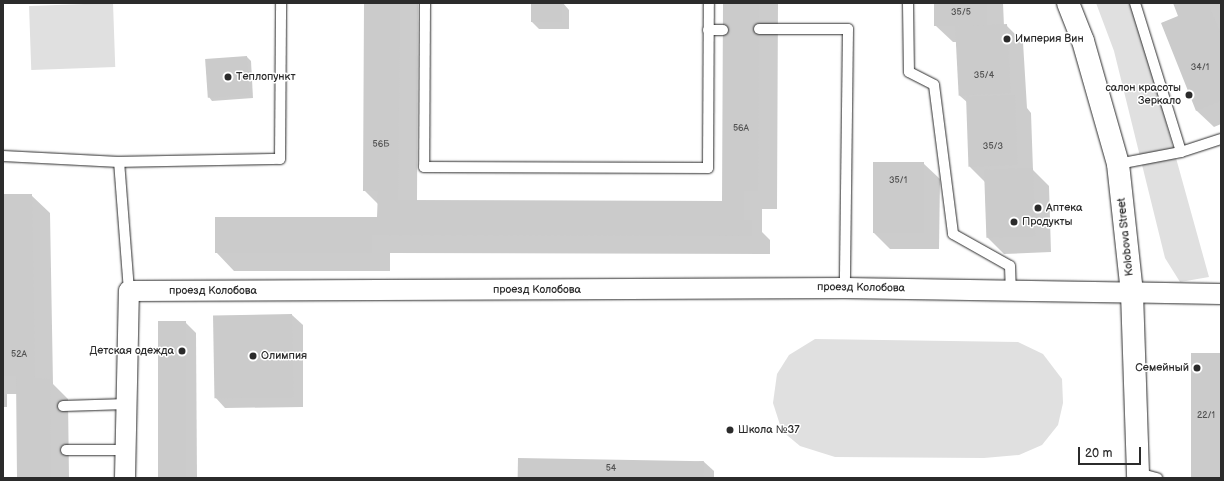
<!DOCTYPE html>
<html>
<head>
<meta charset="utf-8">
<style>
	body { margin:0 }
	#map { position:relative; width:1224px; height:481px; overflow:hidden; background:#fff; font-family:"Balsamiq Sans",sans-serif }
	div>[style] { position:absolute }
	.green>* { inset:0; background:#e0e0e0; transform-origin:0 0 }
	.shadow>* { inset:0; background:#0003 }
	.building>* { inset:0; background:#cbcbcb; transform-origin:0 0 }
	.roads { filter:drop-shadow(0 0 1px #2b2b2b) drop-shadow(0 0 1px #2b2b2b) }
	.lane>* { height:10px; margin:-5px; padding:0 5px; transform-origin:5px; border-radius:5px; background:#fff }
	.street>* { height:20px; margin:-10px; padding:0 10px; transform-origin:10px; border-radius:10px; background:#fff }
	.secondary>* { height:22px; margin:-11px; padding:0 11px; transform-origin:11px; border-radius:11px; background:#fff }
	.dots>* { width:11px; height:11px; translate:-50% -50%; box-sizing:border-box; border:2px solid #fff; border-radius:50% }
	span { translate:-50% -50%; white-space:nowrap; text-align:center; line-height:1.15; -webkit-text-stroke:3px #fff; paint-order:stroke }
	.number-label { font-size:9px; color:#535353 }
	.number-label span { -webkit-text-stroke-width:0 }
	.poi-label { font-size:11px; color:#2b2b2b }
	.left { translate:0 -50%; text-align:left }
	.right { translate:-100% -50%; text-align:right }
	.street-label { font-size:11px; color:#2b2b2b }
	.frame { position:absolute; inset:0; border:4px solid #2b2b2b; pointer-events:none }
	.scale { position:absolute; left:1078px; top:447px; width:63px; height:18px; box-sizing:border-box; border:2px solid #2b2b2b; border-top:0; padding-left:5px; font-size:12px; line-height:14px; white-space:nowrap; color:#2b2b2b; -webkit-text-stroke:3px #fff; paint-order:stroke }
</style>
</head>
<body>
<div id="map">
	<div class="green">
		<i style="left:113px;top:3px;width:64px;height:84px;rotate:88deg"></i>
		<i style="clip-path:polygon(1096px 3px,1133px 3px,1209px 277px,1180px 282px,1165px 258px,1114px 51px)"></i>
		<i style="clip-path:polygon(815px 339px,1018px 342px,1043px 354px,1062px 379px,1063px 403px,1058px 425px,1042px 445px,1019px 455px,984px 458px,835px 457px,800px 446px,782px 431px,773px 403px,777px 374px,789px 355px)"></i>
	</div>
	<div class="shadow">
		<i style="clip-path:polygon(365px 3px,418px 3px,417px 201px,723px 202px,724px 3px,778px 3px,777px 209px,762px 209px,762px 232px,770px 240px,770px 254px,390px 253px,390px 271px,234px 271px,216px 252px,378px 218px,379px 205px,364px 190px)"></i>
		<i style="clip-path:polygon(532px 3px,563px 3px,569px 10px,569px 29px,539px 29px,531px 21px)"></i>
		<i style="clip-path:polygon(935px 3px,1003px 3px,1004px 26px,1006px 25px,1023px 42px,1027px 108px,1031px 113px,1033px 170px,1049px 186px,1051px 252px,1004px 254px,987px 237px,985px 182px,970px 167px,968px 103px,960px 96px,957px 42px,953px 42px,936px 26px)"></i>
		<i style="clip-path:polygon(1174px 3px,1221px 3px,1221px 124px,1214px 127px,1197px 111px,1162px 23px,1180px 17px)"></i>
		<i style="clip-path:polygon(247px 57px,251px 61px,253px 98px,212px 101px,209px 97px)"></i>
		<i style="clip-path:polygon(923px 163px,940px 179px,939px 249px,890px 249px,873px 232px)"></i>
		<i style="clip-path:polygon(3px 195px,31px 195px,50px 213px,53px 384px,68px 399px,69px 478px,18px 478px,17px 394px,7px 394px,7px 407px,3px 407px)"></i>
		<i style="clip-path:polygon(292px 315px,303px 325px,303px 407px,225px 408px,215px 397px)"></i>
		<i style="clip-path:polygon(185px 322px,196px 333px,197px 478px,160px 478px)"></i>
		<i style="clip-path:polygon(703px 461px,714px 471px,714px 478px,519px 478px)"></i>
	</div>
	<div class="building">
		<i style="clip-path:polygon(364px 3px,400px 3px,398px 200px,722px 201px,723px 3px,759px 3px,758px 191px,744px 191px,744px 220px,752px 220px,752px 236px,372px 235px,372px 253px,215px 253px,215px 217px,377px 217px,378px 191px,363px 191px)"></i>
		<i style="left:531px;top:3px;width:31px;height:19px"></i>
		<i style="left:934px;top:3px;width:53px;height:23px"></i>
		<i style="clip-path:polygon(1173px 3px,1208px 3px,1221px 34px,1221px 101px,1196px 111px,1161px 23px,1178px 16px)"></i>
		<i style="left:1007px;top:24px;width:69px;height:52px;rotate:87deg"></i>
		<i style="left:247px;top:56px;width:39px;height:42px;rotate:86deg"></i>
		<i style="left:1015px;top:95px;width:70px;height:49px;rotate:88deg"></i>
		<i style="left:873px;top:162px;width:51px;height:71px"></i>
		<i style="left:1033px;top:168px;width:68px;height:49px;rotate:88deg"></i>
		<i style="clip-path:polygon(3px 194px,32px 194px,35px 378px,50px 379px,51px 478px,17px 478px,16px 376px,3px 376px)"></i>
		<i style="left:292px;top:314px;width:83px;height:79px;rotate:89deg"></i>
		<i style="left:158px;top:321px;width:28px;height:157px"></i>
		<i style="left:1191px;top:353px;width:30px;height:125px"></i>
		<i style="left:518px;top:458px;width:186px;height:20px;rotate:1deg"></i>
	</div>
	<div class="roads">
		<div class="lane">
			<i style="left:425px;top:3px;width:164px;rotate:90.3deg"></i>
			<i style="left:424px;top:167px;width:284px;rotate:0.2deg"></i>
			<i style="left:708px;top:168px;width:165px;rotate:-89.7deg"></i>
			<i style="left:908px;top:3px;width:69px;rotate:89.2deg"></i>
			<i style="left:909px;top:72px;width:28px;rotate:27deg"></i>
			<i style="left:934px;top:85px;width:150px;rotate:82.7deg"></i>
			<i style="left:953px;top:234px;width:65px;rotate:29.3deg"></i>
			<i style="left:1010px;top:266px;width:25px;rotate:88deg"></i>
			<i style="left:1135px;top:3px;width:156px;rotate:72.8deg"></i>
			<i style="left:1181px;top:152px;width:42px;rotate:-18deg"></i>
			<i style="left:759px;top:29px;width:89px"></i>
			<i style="left:848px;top:29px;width:259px;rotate:90.7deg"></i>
			<i style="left:708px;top:30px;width:15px"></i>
			<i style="left:3px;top:156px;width:116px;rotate:3deg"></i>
			<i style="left:1118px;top:164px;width:64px;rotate:-10.8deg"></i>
			<i style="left:129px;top:291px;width:129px;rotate:-94.4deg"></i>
			<i style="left:119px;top:162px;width:161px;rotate:-1.1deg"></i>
			<i style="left:280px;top:159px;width:156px;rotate:-89.6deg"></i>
			<i style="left:63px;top:406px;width:64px;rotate:-1.8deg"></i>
			<i style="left:66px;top:450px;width:60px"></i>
			<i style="left:1138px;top:473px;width:20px;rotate:15deg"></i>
		</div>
		<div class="street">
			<i style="left:125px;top:478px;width:187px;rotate:-88.8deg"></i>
			<i style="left:129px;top:291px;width:716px;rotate:-0.24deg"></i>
			<i style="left:845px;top:288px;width:376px;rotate:0.9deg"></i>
		</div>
		<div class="secondary">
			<i style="left:1068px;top:3px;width:41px;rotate:68.5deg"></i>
			<i style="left:1083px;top:41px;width:128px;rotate:74.1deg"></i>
			<i style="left:1118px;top:164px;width:130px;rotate:83.8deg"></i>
			<i style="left:1132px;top:293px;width:185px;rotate:88.1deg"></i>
		</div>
	</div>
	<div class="dots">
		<i style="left:1007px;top:39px;background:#2b2b2b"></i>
		<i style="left:228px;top:77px;background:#2b2b2b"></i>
		<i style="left:1189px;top:95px;background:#2b2b2b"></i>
		<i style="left:1038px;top:208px;background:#2b2b2b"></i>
		<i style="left:1014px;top:222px;background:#2b2b2b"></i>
		<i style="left:182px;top:351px;background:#2b2b2b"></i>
		<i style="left:253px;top:356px;background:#2b2b2b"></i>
		<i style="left:1197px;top:368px;background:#2b2b2b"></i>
		<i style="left:730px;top:430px;background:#2b2b2b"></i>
	</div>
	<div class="number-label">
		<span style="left:961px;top:13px">35/5</span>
		<span style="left:1200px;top:68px">34/1</span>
		<span style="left:984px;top:76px">35/4</span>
		<span style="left:741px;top:129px">56А</span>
		<span style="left:381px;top:145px">56Б</span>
		<span style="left:993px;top:147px">35/3</span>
		<span style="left:898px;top:181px">35/1</span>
		<span style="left:19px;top:355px">52А</span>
		<span style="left:1206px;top:416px">22/1</span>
		<span style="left:611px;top:469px">54</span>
	</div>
	<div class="poi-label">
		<span class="left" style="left:1015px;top:39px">Империя Вин</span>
		<span class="left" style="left:236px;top:77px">Теплопункт</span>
		<span class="right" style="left:1181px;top:95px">салон красоты<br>Зеркало</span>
		<span class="left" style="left:1046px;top:208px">Аптека</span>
		<span class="left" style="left:1022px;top:222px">Продукты</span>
		<span class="right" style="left:174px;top:351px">Детская одежда</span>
		<span class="left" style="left:261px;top:356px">Олимпия</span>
		<span class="right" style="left:1189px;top:368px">Семейный</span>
		<span class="left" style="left:738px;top:430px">Школа №37</span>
	</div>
	<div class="street-label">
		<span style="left:1126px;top:237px;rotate:-96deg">Kolobova Street</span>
		<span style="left:861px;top:288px;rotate:1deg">проезд Колобова</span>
		<span style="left:537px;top:290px">проезд Колобова</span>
		<span style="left:213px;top:291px">проезд Колобова</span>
	</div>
	<div class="frame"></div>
	<div class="scale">20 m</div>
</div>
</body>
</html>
